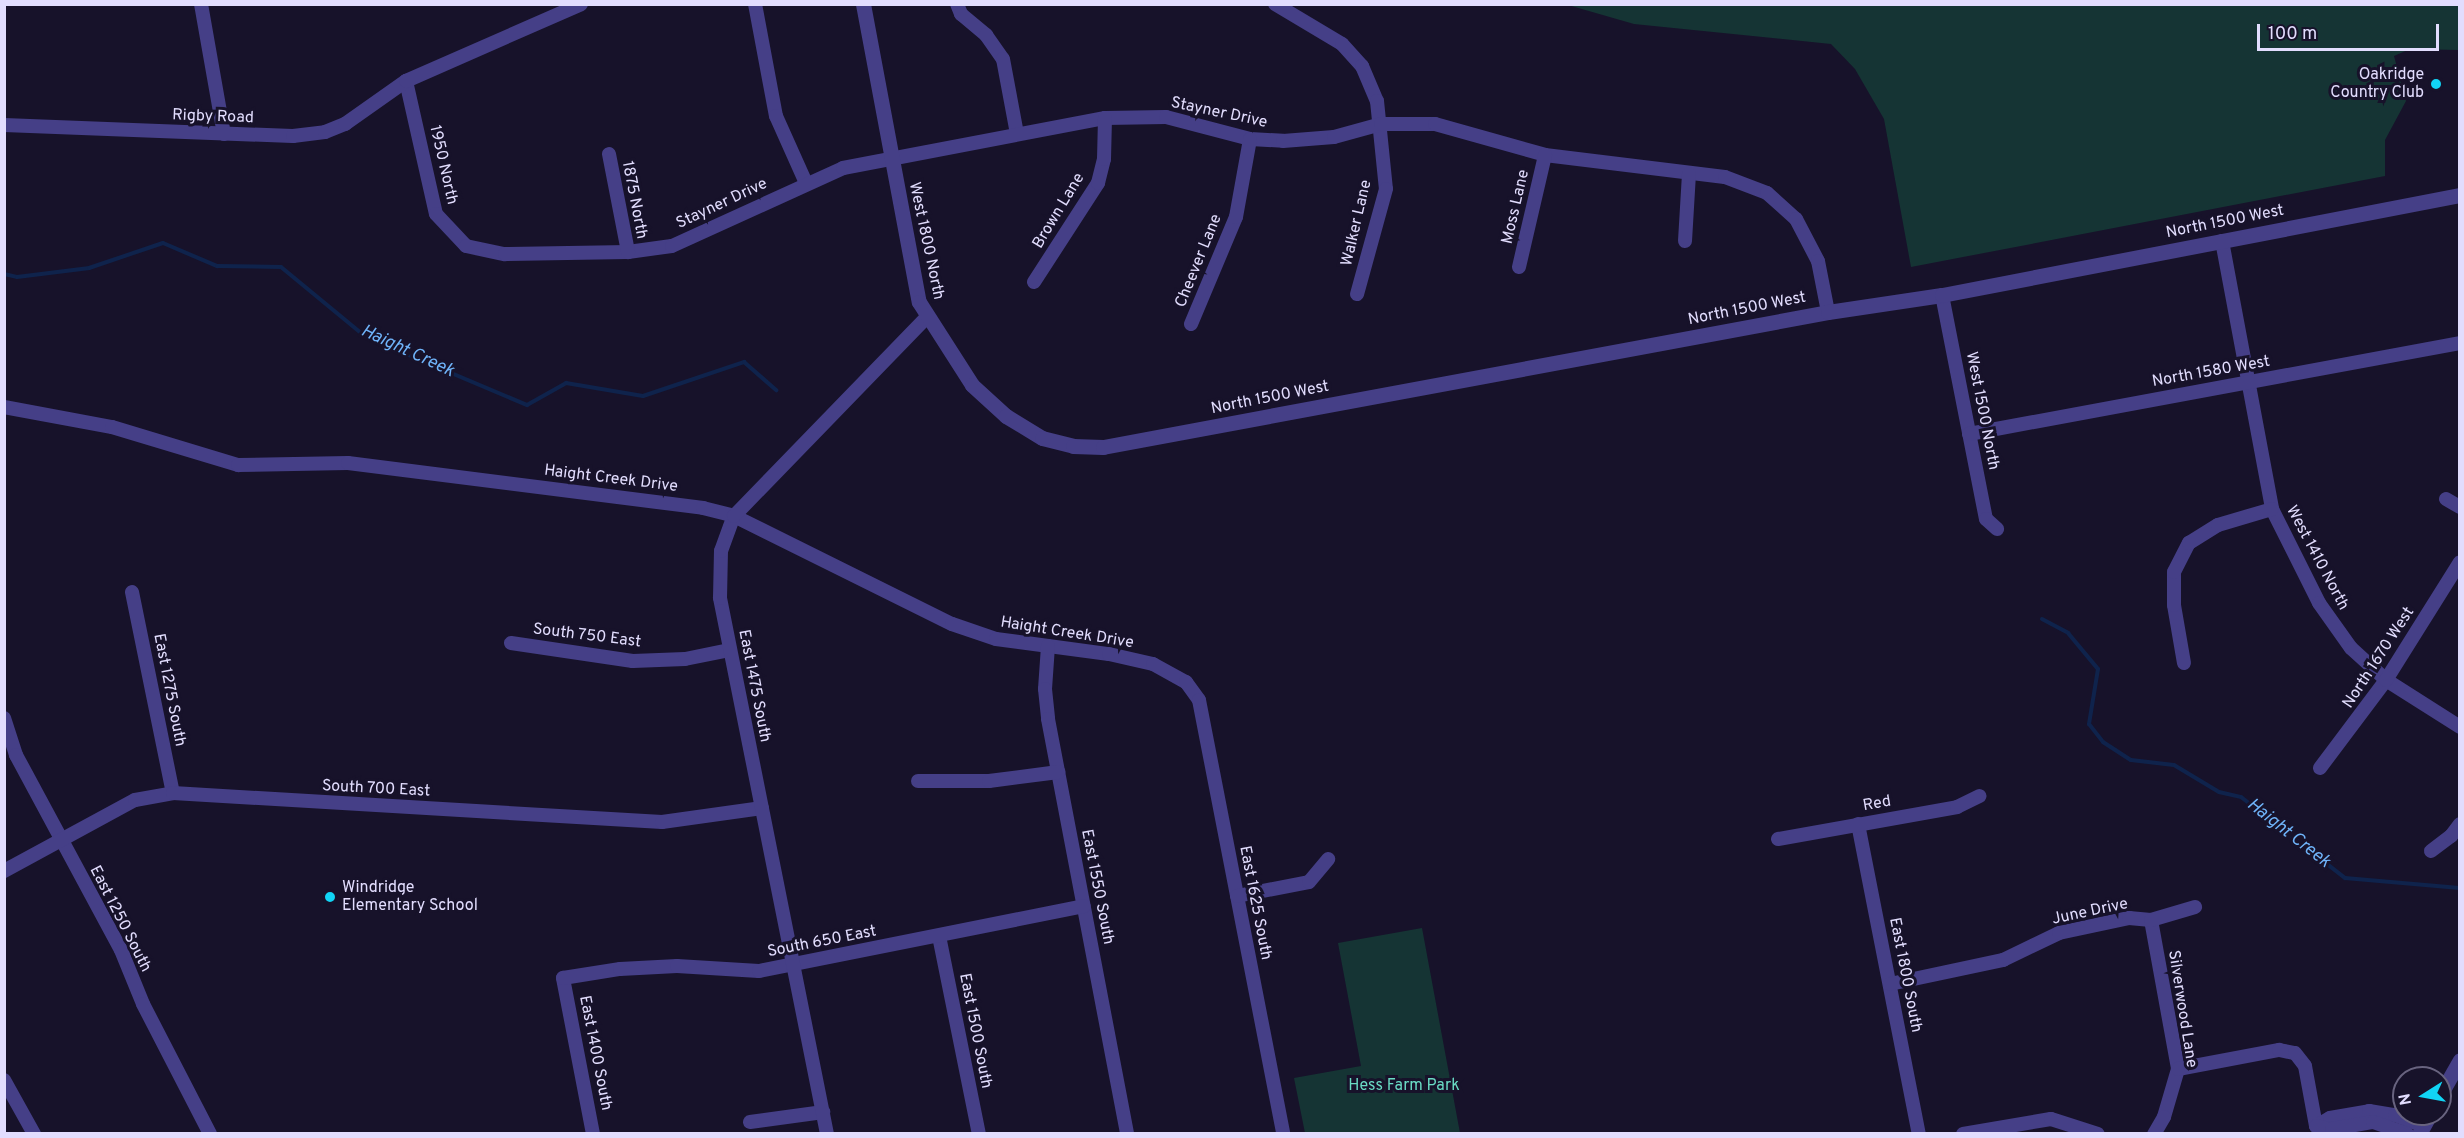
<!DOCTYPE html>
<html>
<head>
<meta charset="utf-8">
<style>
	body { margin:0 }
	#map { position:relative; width:2464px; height:1138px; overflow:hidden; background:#17122a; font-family:Overpass,sans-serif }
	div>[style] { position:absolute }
	.green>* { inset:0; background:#153434 }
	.stream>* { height:4px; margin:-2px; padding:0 2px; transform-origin:2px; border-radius:2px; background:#0f234c }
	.minor>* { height:14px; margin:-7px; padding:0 7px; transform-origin:7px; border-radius:7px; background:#453f87 }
	.tertiary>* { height:15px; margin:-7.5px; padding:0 7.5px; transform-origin:7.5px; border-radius:7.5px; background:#453f87 }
	.dots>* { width:16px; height:16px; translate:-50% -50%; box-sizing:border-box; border:3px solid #17122a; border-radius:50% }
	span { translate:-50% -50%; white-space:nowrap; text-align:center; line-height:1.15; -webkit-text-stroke:6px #17122a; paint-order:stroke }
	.poi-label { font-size:16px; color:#e2ddfe }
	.right { translate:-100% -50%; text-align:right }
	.left { translate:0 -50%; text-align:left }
	.street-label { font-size:16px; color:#e2ddfe }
	.park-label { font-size:16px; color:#6adcc5 }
	.water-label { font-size:18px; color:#6fb3f9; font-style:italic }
	.frame { position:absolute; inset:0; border:6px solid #e2ddfe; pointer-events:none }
	.north { position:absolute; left:2392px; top:1066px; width:60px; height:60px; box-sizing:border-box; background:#17122a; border:2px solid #68637f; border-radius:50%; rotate:259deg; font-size:16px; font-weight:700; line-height:24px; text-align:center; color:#e2ddfe }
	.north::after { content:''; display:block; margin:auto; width:21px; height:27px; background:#11d4f5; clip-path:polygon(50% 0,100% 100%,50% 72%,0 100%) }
	.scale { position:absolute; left:2257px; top:24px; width:182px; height:27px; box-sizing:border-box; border:3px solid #e2ddfe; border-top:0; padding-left:8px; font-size:18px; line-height:21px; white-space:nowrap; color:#e2ddfe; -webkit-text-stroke:4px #17122a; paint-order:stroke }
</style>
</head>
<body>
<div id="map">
	<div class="green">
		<i style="clip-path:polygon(1568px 5px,2459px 5px,2459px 50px,2410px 49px,2394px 56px,2406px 101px,2385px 140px,2385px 176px,1911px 267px,1884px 119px,1855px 69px,1831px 44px,1634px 24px)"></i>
		<i style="clip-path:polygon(1422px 928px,1460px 1133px,1305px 1133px,1294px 1078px,1361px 1066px,1338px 943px)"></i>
	</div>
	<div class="stream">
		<i style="left:4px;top:274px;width:13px;rotate:13deg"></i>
		<i style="left:17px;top:277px;width:73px;rotate:-7.1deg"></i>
		<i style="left:89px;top:268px;width:78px;rotate:-18.7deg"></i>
		<i style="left:163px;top:243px;width:59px;rotate:23.1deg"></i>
		<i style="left:217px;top:266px;width:64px;rotate:0.9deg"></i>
		<i style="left:281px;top:267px;width:110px;rotate:39.5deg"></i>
		<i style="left:366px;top:337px;width:175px;rotate:22.9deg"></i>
		<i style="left:527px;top:405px;width:45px;rotate:-29.4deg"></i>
		<i style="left:566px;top:383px;width:78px;rotate:9.6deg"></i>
		<i style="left:643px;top:396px;width:107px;rotate:-18.6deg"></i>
		<i style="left:744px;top:362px;width:43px;rotate:41.2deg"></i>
		<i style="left:2042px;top:619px;width:30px;rotate:28deg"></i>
		<i style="left:2068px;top:633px;width:47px;rotate:50.2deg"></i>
		<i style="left:2098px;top:669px;width:56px;rotate:99.3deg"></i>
		<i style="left:2089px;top:724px;width:23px;rotate:52deg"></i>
		<i style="left:2103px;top:742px;width:33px;rotate:33deg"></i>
		<i style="left:2131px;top:760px;width:43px;rotate:6.6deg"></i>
		<i style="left:2174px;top:765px;width:52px;rotate:31deg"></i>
		<i style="left:2219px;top:792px;width:23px;rotate:13deg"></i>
		<i style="left:2241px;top:797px;width:132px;rotate:37.9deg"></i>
		<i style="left:2345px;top:878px;width:115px;rotate:5deg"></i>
	</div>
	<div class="minor">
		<i style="left:201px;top:4px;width:132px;rotate:80deg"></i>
		<i style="left:755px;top:4px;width:114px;rotate:79.4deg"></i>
		<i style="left:776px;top:116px;width:73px;rotate:65.9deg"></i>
		<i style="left:957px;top:4px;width:11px;rotate:68deg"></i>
		<i style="left:961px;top:14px;width:33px;rotate:40deg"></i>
		<i style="left:986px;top:35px;width:29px;rotate:55deg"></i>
		<i style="left:1003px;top:59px;width:76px;rotate:79.4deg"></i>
		<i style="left:1275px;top:4px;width:78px;rotate:30.8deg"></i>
		<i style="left:1342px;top:44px;width:30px;rotate:48deg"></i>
		<i style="left:1362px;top:66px;width:38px;rotate:67deg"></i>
		<i style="left:1377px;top:101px;width:88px;rotate:84.2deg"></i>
		<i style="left:1386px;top:189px;width:109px;rotate:105.4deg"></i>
		<i style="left:406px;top:81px;width:136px;rotate:77.3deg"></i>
		<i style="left:436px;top:214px;width:44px;rotate:46.8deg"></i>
		<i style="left:466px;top:246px;width:40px;rotate:12deg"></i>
		<i style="left:505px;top:254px;width:123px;rotate:-0.9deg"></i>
		<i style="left:628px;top:252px;width:44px;rotate:-7.8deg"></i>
		<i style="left:672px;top:246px;width:188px;rotate:-24.5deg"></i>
		<i style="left:843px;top:168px;width:267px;rotate:-10.8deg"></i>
		<i style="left:1105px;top:118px;width:61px;rotate:-0.9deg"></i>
		<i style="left:1166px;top:117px;width:87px;rotate:14.7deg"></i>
		<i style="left:1250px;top:139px;width:33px;rotate:3deg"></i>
		<i style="left:1283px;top:141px;width:51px;rotate:-4.5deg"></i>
		<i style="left:1334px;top:137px;width:49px;rotate:-15.5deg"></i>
		<i style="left:1381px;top:124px;width:54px"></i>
		<i style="left:1435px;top:124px;width:114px;rotate:15.7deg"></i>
		<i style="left:1545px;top:155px;width:181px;rotate:7deg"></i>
		<i style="left:1725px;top:177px;width:45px;rotate:20.9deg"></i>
		<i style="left:1767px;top:193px;width:39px;rotate:42deg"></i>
		<i style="left:1796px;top:219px;width:47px;rotate:62.4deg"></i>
		<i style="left:1818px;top:261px;width:52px;rotate:78.9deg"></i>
		<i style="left:4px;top:125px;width:289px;rotate:2.2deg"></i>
		<i style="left:293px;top:136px;width:32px;rotate:-7deg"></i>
		<i style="left:325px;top:132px;width:22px;rotate:-22deg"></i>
		<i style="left:345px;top:124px;width:75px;rotate:-35.2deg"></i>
		<i style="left:406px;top:81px;width:191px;rotate:-23.7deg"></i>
		<i style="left:609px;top:154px;width:100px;rotate:79deg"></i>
		<i style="left:1685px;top:241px;width:67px;rotate:-86.6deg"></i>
		<i style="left:2222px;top:241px;width:273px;rotate:79.4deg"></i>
		<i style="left:2272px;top:509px;width:105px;rotate:63.4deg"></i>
		<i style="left:2319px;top:603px;width:55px;rotate:54.6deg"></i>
		<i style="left:2351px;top:648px;width:47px;rotate:42.4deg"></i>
		<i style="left:2386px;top:680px;width:88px;rotate:32.4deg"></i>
		<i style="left:1519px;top:267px;width:115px;rotate:-76.9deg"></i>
		<i style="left:1034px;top:282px;width:118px;rotate:-57.1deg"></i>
		<i style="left:1098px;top:183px;width:25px;rotate:-76deg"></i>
		<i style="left:1104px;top:159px;width:41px;rotate:-88.6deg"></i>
		<i style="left:1942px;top:295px;width:228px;rotate:78.9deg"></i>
		<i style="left:1986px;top:519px;width:15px;rotate:42deg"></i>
		<i style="left:1191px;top:324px;width:116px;rotate:-67.2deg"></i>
		<i style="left:1236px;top:217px;width:79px;rotate:-79.8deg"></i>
		<i style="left:4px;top:407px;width:110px;rotate:10.5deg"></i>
		<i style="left:112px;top:427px;width:132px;rotate:16.8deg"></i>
		<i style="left:238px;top:465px;width:110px;rotate:-1deg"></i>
		<i style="left:348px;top:463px;width:358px;rotate:7.2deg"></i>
		<i style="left:703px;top:508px;width:32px;rotate:14deg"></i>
		<i style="left:734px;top:516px;width:243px;rotate:26.4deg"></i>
		<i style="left:952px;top:624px;width:46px;rotate:18.8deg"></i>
		<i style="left:996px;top:639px;width:114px;rotate:7.6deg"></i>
		<i style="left:1109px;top:654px;width:45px;rotate:12.8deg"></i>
		<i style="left:1153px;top:664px;width:38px;rotate:29deg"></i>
		<i style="left:1186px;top:682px;width:22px;rotate:54deg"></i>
		<i style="left:1199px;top:700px;width:442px;rotate:79deg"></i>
		<i style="left:1969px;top:434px;width:499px;rotate:-10.5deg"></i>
		<i style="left:2446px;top:499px;width:16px;rotate:30deg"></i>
		<i style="left:132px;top:592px;width:205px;rotate:78.5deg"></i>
		<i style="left:511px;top:643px;width:123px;rotate:8.4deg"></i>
		<i style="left:633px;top:661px;width:52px;rotate:-2.2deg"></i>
		<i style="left:685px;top:659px;width:46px;rotate:-11.3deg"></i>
		<i style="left:1048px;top:646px;width:43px;rotate:94deg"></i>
		<i style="left:1045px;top:689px;width:30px;rotate:84deg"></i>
		<i style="left:1048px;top:719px;width:422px;rotate:79.2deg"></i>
		<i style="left:2184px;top:663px;width:59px;rotate:-99.8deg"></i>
		<i style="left:2174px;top:605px;width:33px;rotate:-90deg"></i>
		<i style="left:2174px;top:572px;width:33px;rotate:-63deg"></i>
		<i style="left:2189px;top:543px;width:34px;rotate:-32deg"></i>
		<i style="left:2218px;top:525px;width:56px;rotate:-16.5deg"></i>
		<i style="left:4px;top:718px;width:39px;rotate:72deg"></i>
		<i style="left:16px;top:755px;width:221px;rotate:61.7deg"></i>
		<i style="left:121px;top:950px;width:58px;rotate:67.8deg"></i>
		<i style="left:143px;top:1004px;width:146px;rotate:62.7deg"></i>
		<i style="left:2320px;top:768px;width:110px;rotate:-53.1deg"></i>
		<i style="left:2386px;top:680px;width:139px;rotate:-57.9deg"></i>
		<i style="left:918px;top:781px;width:71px"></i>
		<i style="left:989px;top:781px;width:70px;rotate:-7.4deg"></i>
		<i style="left:1858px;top:824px;width:316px;rotate:78.9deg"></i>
		<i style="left:1778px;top:839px;width:182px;rotate:-10.1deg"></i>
		<i style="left:1957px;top:807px;width:25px;rotate:-26deg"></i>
		<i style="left:2431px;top:851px;width:25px;rotate:-37deg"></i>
		<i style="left:2451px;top:836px;width:15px;rotate:-53deg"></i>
		<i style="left:4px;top:871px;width:149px;rotate:-28.5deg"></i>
		<i style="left:135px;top:800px;width:39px;rotate:-10deg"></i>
		<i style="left:173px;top:793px;width:490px;rotate:3.4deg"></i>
		<i style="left:662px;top:822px;width:101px;rotate:-8deg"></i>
		<i style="left:1237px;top:896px;width:73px;rotate:-11deg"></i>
		<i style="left:1309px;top:882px;width:30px;rotate:-50deg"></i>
		<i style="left:2151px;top:920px;width:151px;rotate:79.7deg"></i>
		<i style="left:2178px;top:1069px;width:50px;rotate:106.3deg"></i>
		<i style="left:2164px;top:1117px;width:20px;rotate:120deg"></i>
		<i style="left:939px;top:936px;width:202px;rotate:78.6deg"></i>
		<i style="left:1890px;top:984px;width:116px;rotate:-12deg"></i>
		<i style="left:2003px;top:960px;width:62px;rotate:-25.7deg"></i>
		<i style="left:2059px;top:933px;width:72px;rotate:-12.1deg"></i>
		<i style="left:2129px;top:918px;width:22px;rotate:5deg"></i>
		<i style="left:2151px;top:920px;width:46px;rotate:-16.5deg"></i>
		<i style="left:2178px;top:1069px;width:103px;rotate:-10.7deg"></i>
		<i style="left:2279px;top:1050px;width:16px;rotate:11deg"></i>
		<i style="left:2295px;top:1053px;width:16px;rotate:52deg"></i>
		<i style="left:2305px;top:1066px;width:61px;rotate:79.6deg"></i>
		<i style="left:4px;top:1080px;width:62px;rotate:60.9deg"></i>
		<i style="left:750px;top:1122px;width:74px;rotate:-7.8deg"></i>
		<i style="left:2316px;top:1126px;width:16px;rotate:-30deg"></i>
		<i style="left:2330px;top:1118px;width:40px;rotate:-10deg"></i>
		<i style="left:2369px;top:1111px;width:26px;rotate:9deg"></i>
		<i style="left:2395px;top:1115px;width:30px;rotate:21deg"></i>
		<i style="left:2316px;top:1126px;width:16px;rotate:11deg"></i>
		<i style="left:2332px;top:1129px;width:42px;rotate:-9.7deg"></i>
		<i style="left:2373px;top:1122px;width:36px;rotate:19deg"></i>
		<i style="left:593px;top:1134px;width:159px;rotate:-100.9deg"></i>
		<i style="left:563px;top:978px;width:58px;rotate:-9deg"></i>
		<i style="left:620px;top:969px;width:57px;rotate:-3deg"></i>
		<i style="left:677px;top:966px;width:82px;rotate:3.5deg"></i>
		<i style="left:759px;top:971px;width:331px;rotate:-11.3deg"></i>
		<i style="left:827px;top:1134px;width:547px;rotate:-101.29deg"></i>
		<i style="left:720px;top:598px;width:47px;rotate:-88.8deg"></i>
		<i style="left:721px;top:551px;width:37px;rotate:-70deg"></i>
		<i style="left:734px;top:516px;width:276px;rotate:-45.9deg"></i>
		<i style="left:1963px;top:1134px;width:89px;rotate:-9.7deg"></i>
		<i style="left:2051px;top:1119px;width:49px;rotate:17.7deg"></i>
	</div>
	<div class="tertiary">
		<i style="left:863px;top:4px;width:303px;rotate:79.4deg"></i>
		<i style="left:919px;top:302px;width:98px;rotate:57.4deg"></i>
		<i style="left:972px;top:385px;width:46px;rotate:42.4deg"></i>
		<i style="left:1006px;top:416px;width:42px;rotate:31.4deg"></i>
		<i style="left:1042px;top:438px;width:32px;rotate:14deg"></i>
		<i style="left:1073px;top:446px;width:30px;rotate:2deg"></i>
		<i style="left:1103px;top:447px;width:737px;rotate:-10.55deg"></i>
		<i style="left:1828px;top:312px;width:115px;rotate:-8.5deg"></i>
		<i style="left:1942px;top:295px;width:528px;rotate:-10.93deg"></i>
		<i style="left:2440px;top:1095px;width:40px;rotate:-60.3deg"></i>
		<i style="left:2419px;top:1134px;width:23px;rotate:-61deg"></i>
	</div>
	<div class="dots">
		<i style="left:2436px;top:84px;background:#11d4f5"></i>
		<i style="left:330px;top:897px;background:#11d4f5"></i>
	</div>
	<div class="poi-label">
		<span class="right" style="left:2424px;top:84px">Oakridge<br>Country Club</span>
		<span class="left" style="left:342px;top:897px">Windridge<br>Elementary School</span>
	</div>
	<div class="street-label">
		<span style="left:1219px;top:113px;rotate:12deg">Stayner Drive</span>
		<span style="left:213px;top:117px;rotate:2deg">Rigby Road</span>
		<span style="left:443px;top:165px;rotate:77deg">1950 North</span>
		<span style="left:634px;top:200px;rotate:79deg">1875 North</span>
		<span style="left:722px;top:204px;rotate:-25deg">Stayner Drive</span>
		<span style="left:1516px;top:207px;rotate:-77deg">Moss Lane</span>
		<span style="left:1059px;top:211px;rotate:-59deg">Brown Lane</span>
		<span style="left:2225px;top:222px;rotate:-11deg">North 1500 West</span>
		<span style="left:1357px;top:223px;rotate:-77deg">Walker Lane</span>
		<span style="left:926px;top:241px;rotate:78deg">West 1800 North</span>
		<span style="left:1199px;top:261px;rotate:-68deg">Cheever Lane</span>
		<span style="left:1747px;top:309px;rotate:-11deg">North 1500 West</span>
		<span style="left:2211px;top:372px;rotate:-10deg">North 1580 West</span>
		<span style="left:1270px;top:398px;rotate:-11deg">North 1500 West</span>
		<span style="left:1982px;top:411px;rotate:79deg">West 1500 North</span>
		<span style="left:611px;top:479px;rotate:7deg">Haight Creek Drive</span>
		<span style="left:2317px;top:558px;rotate:62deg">West 1410 North</span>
		<span style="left:1067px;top:633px;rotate:9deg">Haight Creek Drive</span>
		<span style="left:587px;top:636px;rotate:7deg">South 750 East</span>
		<span style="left:2379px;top:658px;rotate:-57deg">North 1670 West</span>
		<span style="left:754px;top:686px;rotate:79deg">East 1475 South</span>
		<span style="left:169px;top:690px;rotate:79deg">East 1275 South</span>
		<span style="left:376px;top:789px;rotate:3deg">South 700 East</span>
		<span style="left:1877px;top:804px;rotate:-10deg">Red</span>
		<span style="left:1097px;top:887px;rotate:79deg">East 1550 South</span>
		<span style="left:1255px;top:903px;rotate:79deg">East 1625 South</span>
		<span style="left:2090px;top:912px;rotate:-12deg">June Drive</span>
		<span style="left:120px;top:919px;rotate:63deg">East 1250 South</span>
		<span style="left:822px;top:942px;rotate:-11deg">South 650 East</span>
		<span style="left:1905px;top:975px;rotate:79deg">East 1800 South</span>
		<span style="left:2182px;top:1009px;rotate:81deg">Silverwood Lane</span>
		<span style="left:975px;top:1031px;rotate:79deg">East 1500 South</span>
		<span style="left:595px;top:1053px;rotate:79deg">East 1400 South</span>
	</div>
	<div class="park-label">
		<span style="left:1404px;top:1086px">Hess Farm Park</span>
	</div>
	<div class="water-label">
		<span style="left:407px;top:352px;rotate:25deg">Haight Creek</span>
		<span style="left:2288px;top:834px;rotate:38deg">Haight Creek</span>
	</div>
	<div class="frame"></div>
	<div class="north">N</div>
	<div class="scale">100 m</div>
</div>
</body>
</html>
